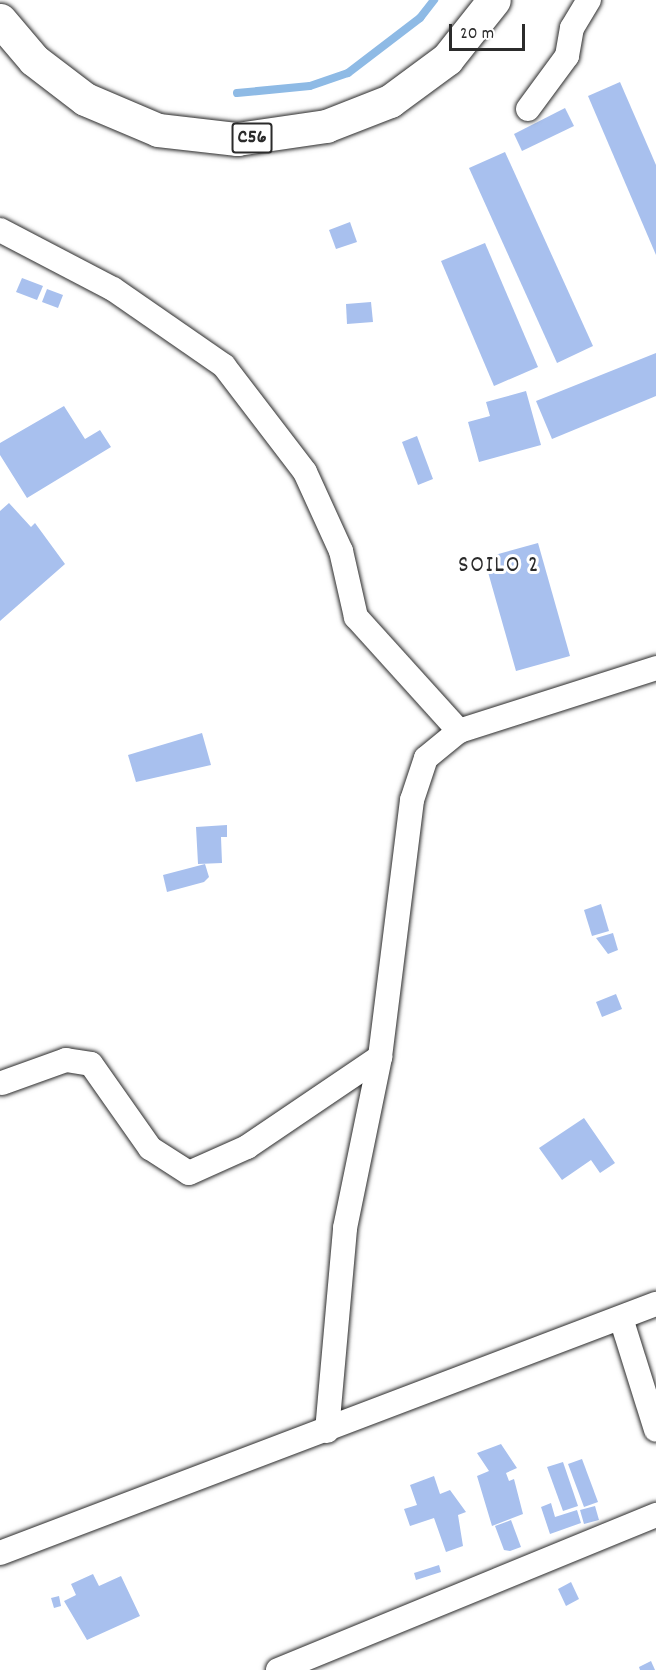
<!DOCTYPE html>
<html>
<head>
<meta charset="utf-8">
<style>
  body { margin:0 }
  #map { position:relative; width:656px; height:1670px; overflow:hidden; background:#fff; font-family:Dekko,sans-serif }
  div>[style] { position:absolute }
  .stream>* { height:8px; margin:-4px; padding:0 4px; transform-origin:4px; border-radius:4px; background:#8ebae5 }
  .building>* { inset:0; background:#a8c0ee }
  .roads { filter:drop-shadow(0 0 2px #2b2b2b) drop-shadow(0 0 2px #2b2b2b) }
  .minor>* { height:24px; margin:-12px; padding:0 12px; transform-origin:12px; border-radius:12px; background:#fff }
  .highway>* { height:33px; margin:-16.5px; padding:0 16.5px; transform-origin:16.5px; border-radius:16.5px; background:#fff }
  span { translate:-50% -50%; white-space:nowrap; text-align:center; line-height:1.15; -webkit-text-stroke:6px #fff; paint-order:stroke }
  .shield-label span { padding:2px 4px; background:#fff; border:2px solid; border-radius:4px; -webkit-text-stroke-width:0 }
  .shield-label { font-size:20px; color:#2b2b2b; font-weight:700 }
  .quarter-label { font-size:24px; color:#2b2b2b; letter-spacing:1.5px }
  .scale { position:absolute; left:449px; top:24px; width:76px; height:27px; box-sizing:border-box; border:3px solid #2b2b2b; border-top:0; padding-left:8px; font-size:18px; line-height:21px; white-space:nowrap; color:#2b2b2b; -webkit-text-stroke:4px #fff; paint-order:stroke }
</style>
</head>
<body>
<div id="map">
  <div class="stream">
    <div style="left:237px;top:93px;width:73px;rotate:-5.5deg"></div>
    <div style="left:310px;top:86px;width:40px;rotate:-18.9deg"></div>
    <div style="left:348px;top:73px;width:91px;rotate:-37.4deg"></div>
    <div style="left:420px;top:18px;width:23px;rotate:-52deg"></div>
  </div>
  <div class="building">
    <div style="clip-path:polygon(620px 82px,656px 165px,656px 255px,588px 96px)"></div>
    <div style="clip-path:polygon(565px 108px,574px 126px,522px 151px,514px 134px)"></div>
    <div style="clip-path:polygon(505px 152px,593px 346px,557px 363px,469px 168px)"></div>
    <div style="clip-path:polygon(350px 222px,357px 242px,336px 249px,329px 230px)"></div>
    <div style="clip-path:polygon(485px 243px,538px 367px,494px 386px,441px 261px)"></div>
    <div style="clip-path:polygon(22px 278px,43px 286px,37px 300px,16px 292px)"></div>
    <div style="clip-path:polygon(47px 289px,63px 295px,58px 308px,42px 302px)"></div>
    <div style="clip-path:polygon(371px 302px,373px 322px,347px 324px,346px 304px)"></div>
    <div style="clip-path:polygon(656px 353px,656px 396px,552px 439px,536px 401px)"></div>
    <div style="clip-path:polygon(526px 391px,541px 445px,479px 462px,468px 422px,490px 416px,486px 402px)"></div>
    <div style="clip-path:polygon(64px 406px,85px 439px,100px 430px,111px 447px,27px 498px,0 455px,0 443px)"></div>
    <div style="clip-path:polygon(417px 436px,433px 479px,418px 485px,402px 442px)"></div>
    <div style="clip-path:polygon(9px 503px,31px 527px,35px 523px,65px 564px,0 621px,0 511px)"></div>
    <div style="clip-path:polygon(538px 543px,570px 656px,516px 671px,484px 558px)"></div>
    <div style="clip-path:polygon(202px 733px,211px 765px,136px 782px,128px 755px)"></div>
    <div style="clip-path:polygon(227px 825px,227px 837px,221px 837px,222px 863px,198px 864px,196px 827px)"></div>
    <div style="clip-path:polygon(205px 864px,209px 877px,204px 882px,167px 892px,163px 875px)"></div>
    <div style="clip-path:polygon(601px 904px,609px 931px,592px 936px,584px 910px)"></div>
    <div style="clip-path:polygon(613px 933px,618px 950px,608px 954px,596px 938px)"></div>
    <div style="clip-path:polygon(616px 994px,622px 1009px,602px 1017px,596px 1002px)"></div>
    <div style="clip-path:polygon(584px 1118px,615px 1163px,600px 1173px,591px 1160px,562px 1180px,539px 1148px)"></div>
    <div style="clip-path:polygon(501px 1444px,517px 1468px,506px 1473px,509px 1481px,514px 1479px,523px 1514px,492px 1526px,477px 1476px,489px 1471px,477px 1453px)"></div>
    <div style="clip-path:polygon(582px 1459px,598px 1502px,584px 1507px,568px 1464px)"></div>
    <div style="clip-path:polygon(563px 1462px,578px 1506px,563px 1511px,547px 1467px)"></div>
    <div style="clip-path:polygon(434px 1476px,440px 1494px,450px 1490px,466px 1512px,458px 1515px,463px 1546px,446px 1552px,434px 1518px,410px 1526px,404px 1509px,417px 1505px,410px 1485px)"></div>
    <div style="clip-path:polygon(551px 1503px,555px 1517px,577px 1510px,581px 1523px,550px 1534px,541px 1507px)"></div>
    <div style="clip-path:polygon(595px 1506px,599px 1520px,584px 1524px,580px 1510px)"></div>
    <div style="clip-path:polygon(511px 1520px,521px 1547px,510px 1551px,504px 1550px,495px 1526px)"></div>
    <div style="clip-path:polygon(439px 1565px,441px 1572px,416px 1580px,414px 1573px)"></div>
    <div style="clip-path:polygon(93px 1574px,99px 1586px,121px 1576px,140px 1616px,87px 1640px,64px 1601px,76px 1595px,71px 1584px)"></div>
    <div style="clip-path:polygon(571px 1582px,579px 1599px,566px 1606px,558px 1589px)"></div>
    <div style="clip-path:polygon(59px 1596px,61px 1606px,54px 1608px,51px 1598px)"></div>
    <div style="clip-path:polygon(651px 1661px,655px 1670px,640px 1670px,639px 1667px)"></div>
  </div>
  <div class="roads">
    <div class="minor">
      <div style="left:528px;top:109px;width:66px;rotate:-53.7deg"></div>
      <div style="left:567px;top:56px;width:28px;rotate:-80deg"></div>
      <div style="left:572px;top:28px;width:33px;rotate:-59deg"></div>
      <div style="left:0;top:230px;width:127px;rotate:27.6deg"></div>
      <div style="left:113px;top:289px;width:135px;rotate:34.7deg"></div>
      <div style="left:224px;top:366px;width:133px;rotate:52.6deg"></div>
      <div style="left:305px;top:472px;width:87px;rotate:65.5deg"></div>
      <div style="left:341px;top:551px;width:68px;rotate:77.2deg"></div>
      <div style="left:356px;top:617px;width:154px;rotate:47.9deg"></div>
      <div style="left:2px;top:1083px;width:68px;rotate:-19.8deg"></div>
      <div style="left:66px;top:1060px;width:25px;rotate:9deg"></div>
      <div style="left:91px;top:1064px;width:103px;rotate:54.9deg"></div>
      <div style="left:150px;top:1148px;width:46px;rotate:32.7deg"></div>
      <div style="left:189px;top:1173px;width:64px;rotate:-24.1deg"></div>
      <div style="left:247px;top:1147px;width:161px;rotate:-34.1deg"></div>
      <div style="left:621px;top:1318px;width:117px;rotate:72.6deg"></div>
      <div style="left:327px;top:1431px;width:204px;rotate:-84.9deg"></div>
      <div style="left:345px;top:1228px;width:175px;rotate:-78.4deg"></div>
      <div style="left:380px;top:1057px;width:259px;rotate:-82.9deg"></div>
      <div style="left:412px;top:800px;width:44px;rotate:-71.6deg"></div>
      <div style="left:426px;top:758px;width:43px;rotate:-39.3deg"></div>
      <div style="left:459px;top:731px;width:207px;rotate:-17.7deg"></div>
      <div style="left:0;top:1553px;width:702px;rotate:-20.79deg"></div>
      <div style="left:278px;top:1670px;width:409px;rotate:-22.3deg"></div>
    </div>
    <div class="highway">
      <div style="left:0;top:20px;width:52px;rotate:49.6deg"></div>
      <div style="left:34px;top:60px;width:64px;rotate:37.4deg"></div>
      <div style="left:85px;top:99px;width:79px;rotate:23deg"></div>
      <div style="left:158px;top:130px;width:80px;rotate:6.5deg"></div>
      <div style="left:237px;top:139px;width:90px;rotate:-8.3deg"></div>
      <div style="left:326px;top:126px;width:69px;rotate:-21.3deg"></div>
      <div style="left:390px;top:101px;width:71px;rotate:-36.4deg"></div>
      <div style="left:447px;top:59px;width:75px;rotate:-51.5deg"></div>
    </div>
  </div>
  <div class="shield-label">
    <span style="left:252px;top:138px">C56</span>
  </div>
  <div class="quarter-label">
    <span style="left:499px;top:567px">SOILO 2</span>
  </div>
  <div class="scale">20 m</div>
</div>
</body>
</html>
